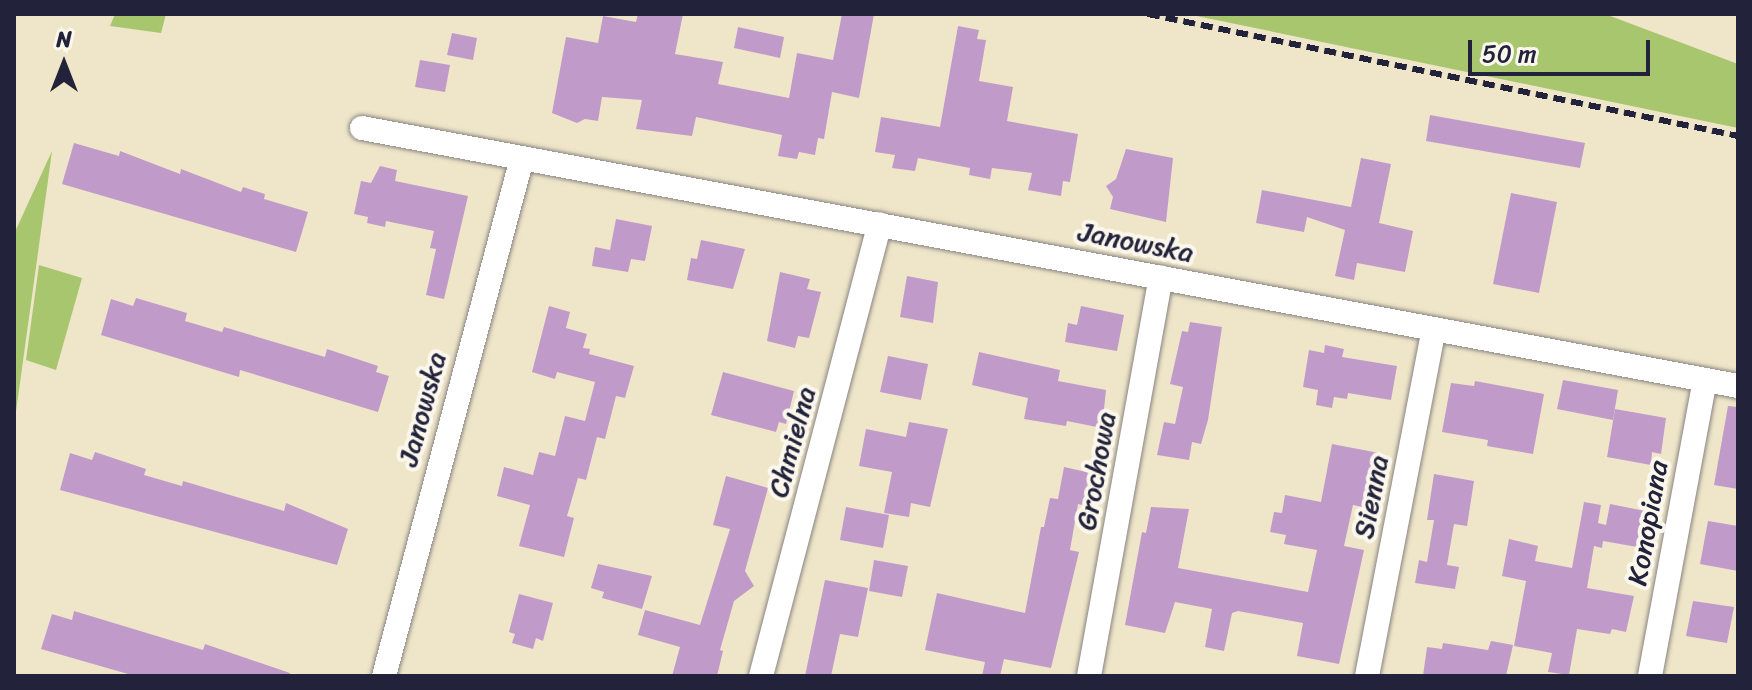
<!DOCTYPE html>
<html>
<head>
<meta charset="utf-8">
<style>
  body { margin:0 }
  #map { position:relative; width:1752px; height:690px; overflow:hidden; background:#efe6c9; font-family:Sriracha,sans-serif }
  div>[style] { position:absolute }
  .green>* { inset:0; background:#a8c66e }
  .building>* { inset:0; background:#c09bc9 }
  .roads { filter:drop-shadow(0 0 2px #888482) drop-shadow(0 0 2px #888482) }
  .minor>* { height:24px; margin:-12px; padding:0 12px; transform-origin:12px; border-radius:12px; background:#fff }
  .rail>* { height:6px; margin-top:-3px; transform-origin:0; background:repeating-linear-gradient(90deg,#22223b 0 12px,transparent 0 18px) }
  span { translate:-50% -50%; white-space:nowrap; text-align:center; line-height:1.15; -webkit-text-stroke:8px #fbf7ec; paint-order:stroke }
  .street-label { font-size:28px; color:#22223b }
  .frame { position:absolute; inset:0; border:16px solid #22223b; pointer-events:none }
  .north { position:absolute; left:24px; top:24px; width:80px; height:80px; -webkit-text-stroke:6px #fbf7ec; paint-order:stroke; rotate:0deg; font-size:22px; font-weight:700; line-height:32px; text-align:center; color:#22223b }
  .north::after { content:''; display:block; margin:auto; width:28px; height:36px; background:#22223b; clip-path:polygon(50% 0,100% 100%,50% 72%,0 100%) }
  .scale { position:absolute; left:1468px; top:40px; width:182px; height:36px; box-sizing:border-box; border:4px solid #22223b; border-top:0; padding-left:10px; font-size:24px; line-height:28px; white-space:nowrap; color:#22223b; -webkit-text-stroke:6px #fbf7ec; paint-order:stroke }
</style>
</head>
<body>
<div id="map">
  <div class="green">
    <div style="clip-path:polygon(115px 14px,166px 14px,161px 33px,110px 26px)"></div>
    <div style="clip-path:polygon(1187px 14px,1605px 14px,1738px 64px,1738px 128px)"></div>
    <div style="clip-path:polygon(52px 151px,45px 202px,14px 426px,14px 234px)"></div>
    <div style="clip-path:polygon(39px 265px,82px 278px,56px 370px,26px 360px)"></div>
  </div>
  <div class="building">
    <div style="clip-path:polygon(638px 14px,683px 14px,675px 54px,723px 62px,718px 84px,789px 98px,797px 53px,833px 60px,842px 14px,874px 14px,859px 98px,832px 92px,824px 139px,818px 138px,815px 155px,799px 152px,797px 159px,778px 156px,782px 135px,696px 117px,692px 136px,636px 129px,642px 100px,602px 97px,598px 121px,585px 119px,577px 123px,552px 113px,566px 37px,598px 43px,603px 16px,636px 22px)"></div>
    <div style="clip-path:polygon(958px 26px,979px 30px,977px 39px,986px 40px,979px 81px,1013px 87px,1007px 121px,1078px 134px,1070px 182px,1063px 181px,1061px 196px,1028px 190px,1032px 173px,992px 168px,990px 179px,969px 175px,970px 168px,918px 158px,915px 171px,892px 168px,895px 155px,875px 152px,881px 117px,940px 127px)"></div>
    <div style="clip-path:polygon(738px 27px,784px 37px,780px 58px,734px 48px)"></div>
    <div style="clip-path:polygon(452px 33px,477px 38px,473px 60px,447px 55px)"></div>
    <div style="clip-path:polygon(420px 60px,450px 65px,445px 92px,415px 87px)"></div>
    <div style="clip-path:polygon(1430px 115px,1585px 143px,1580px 168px,1426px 141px)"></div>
    <div style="clip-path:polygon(74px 143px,119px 156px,120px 151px,180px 174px,181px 169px,241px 192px,243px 187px,265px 194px,264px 199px,308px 212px,296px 252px,62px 184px)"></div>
    <div style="clip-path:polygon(1126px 149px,1173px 158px,1166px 222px,1110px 209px,1113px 197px,1106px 186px,1116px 179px)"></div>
    <div style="clip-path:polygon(1361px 158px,1391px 164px,1379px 223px,1413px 231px,1405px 272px,1357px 263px,1354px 280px,1335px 276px,1345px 230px,1307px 217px,1304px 232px,1256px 223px,1262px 190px,1351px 207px)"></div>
    <div style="clip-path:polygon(380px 166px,397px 170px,395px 181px,468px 196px,444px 299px,426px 295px,436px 249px,430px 248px,434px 231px,386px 221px,385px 227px,367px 223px,368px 217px,354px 214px,361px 181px,371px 183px)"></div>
    <div style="clip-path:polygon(1511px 193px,1557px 202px,1539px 293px,1493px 284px)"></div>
    <div style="clip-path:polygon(616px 219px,652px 226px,645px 261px,631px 259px,628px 272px,592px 266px,595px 247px,610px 250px)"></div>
    <div style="clip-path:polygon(701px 240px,745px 249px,733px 289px,687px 280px,691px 258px,697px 259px)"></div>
    <div style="clip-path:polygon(780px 272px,810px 279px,807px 289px,821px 292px,809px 338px,798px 336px,795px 348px,767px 341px)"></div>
    <div style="clip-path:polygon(907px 276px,938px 282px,933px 323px,900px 317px)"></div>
    <div style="clip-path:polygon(136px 298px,187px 313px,185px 321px,222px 332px,224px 327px,325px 357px,327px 349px,378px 366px,376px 372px,389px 376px,378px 412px,240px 370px,239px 377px,101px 335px,111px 299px,133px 306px)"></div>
    <div style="clip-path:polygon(549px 306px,570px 312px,566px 328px,587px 334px,583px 348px,590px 349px,589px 354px,634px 366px,625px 398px,616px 396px,605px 439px,597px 437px,586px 480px,578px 478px,567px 516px,574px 518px,564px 557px,519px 546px,530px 505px,497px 496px,504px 467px,533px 475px,539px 452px,555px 456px,565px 416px,585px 421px,595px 382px,557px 372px,555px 379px,532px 372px)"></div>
    <div style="clip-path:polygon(1081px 306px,1124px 315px,1117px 351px,1065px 342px,1068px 323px,1077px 325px)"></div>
    <div style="clip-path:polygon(1190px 322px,1222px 327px,1208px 420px,1201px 444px,1192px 442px,1189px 460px,1157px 455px,1164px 422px,1175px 424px,1183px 387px,1170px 384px,1182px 331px,1188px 332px)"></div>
    <div style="clip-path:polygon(1325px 345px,1344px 349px,1342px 357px,1397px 366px,1391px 400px,1348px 393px,1347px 399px,1334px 397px,1332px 408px,1316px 405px,1318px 390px,1303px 387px,1309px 350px,1324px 353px)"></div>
    <div style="clip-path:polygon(979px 352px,1060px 370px,1058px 381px,1106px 390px,1102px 428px,1067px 421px,1066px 426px,1024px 419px,1028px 398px,972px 385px)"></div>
    <div style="clip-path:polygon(888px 356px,928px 364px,921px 400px,880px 392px)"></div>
    <div style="clip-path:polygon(723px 372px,794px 391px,786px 424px,779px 422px,776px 432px,711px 415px)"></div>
    <div style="clip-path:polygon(1563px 380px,1618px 390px,1613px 420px,1557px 409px)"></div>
    <div style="clip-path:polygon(1475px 381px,1544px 394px,1533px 454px,1487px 446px,1488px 440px,1442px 432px,1451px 383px,1474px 386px)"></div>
    <div style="clip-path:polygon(1728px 406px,1738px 407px,1738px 489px,1714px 485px)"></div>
    <div style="clip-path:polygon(1615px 409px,1666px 418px,1661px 454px,1652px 452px,1651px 465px,1607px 457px)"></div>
    <div style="clip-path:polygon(909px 422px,948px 429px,930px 507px,911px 503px,909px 517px,884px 513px,892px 472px,859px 466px,866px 429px,906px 437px)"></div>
    <div style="clip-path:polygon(1332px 444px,1379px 453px,1367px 508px,1353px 505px,1344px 546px,1364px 550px,1339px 664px,1297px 656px,1303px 623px,1238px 611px,1232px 613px,1224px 651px,1205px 647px,1212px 609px,1175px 602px,1165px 633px,1125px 625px,1142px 532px,1146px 533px,1151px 507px,1189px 509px,1178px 568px,1308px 592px,1317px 550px,1284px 544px,1286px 535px,1270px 532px,1274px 512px,1282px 513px,1285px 495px,1321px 502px)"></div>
    <div style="clip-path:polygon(95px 452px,146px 469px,144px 475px,182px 486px,183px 481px,284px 511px,286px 503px,348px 529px,337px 565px,60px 490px,70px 453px,92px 460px)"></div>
    <div style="clip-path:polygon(1064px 467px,1091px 473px,1086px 506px,1078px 504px,1070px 550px,1079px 552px,1051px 668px,1004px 659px,1000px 676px,982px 676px,985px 662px,925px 650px,937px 593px,1025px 613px,1041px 527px,1044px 527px,1050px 498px,1058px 499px)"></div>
    <div style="clip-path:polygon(1434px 474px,1474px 481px,1467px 526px,1454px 524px,1447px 565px,1459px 567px,1455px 589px,1415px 583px,1419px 560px,1427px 562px,1434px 520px,1427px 520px)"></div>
    <div style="clip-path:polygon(726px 476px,768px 488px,745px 571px,754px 586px,734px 601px,720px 650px,723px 651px,717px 676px,672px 676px,680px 647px,638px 635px,645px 610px,700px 625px,730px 529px,713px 525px)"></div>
    <div style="clip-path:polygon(1584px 502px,1601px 505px,1598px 523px,1606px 525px,1610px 504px,1650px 512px,1643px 548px,1603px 541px,1602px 548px,1594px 546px,1587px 588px,1634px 596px,1626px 632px,1612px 629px,1610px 634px,1577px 629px,1569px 675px,1548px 672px,1552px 653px,1514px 646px,1526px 581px,1502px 576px,1509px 539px,1538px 546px,1535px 561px,1572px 568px)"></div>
    <div style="clip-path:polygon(846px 507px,889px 515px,883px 548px,840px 540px)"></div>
    <div style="clip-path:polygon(1708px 521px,1738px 526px,1738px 571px,1700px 564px)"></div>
    <div style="clip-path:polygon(874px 560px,908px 566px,902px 597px,869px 591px)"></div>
    <div style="clip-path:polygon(598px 564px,652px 576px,642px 609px,602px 598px,604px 592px,591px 588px)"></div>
    <div style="clip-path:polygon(825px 580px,868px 588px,858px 637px,840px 634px,831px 676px,805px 676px)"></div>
    <div style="clip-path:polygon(519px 594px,553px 603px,543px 641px,536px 638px,533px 649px,512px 643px,515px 634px,509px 632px)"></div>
    <div style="clip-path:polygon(1693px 601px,1734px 607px,1727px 643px,1686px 636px)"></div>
    <div style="clip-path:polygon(74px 611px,203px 650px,205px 644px,290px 673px,289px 676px,135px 676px,41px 649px,52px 614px,72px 620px)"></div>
    <div style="clip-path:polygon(1491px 641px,1513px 645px,1506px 676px,1423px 676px,1427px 647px,1442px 649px,1443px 643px,1488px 650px)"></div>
  </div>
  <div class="roads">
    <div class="minor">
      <div style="left:362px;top:128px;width:1400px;rotate:10.62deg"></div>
      <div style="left:384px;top:676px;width:536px;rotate:-75.08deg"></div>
      <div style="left:761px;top:676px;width:467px;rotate:-75.3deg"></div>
      <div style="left:1089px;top:676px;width:405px;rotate:-79.8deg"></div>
      <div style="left:1367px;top:676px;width:353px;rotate:-79.1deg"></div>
      <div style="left:1650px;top:676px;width:301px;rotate:-79.5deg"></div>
    </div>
  </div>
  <div class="rail">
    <div style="left:1148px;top:14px;width:602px;rotate:11.68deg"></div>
  </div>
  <div class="street-label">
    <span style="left:1136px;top:242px;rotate:11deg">Janowska</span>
    <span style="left:422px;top:409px;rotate:-75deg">Janowska</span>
    <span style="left:792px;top:442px;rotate:-75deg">Chmielna</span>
    <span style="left:1096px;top:471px;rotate:-80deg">Grochowa</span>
    <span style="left:1371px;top:497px;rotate:-79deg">Sienna</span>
    <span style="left:1648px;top:523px;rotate:-80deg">Konopiana</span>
  </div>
  <div class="frame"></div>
  <div class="north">N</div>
  <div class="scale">50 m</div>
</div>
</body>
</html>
